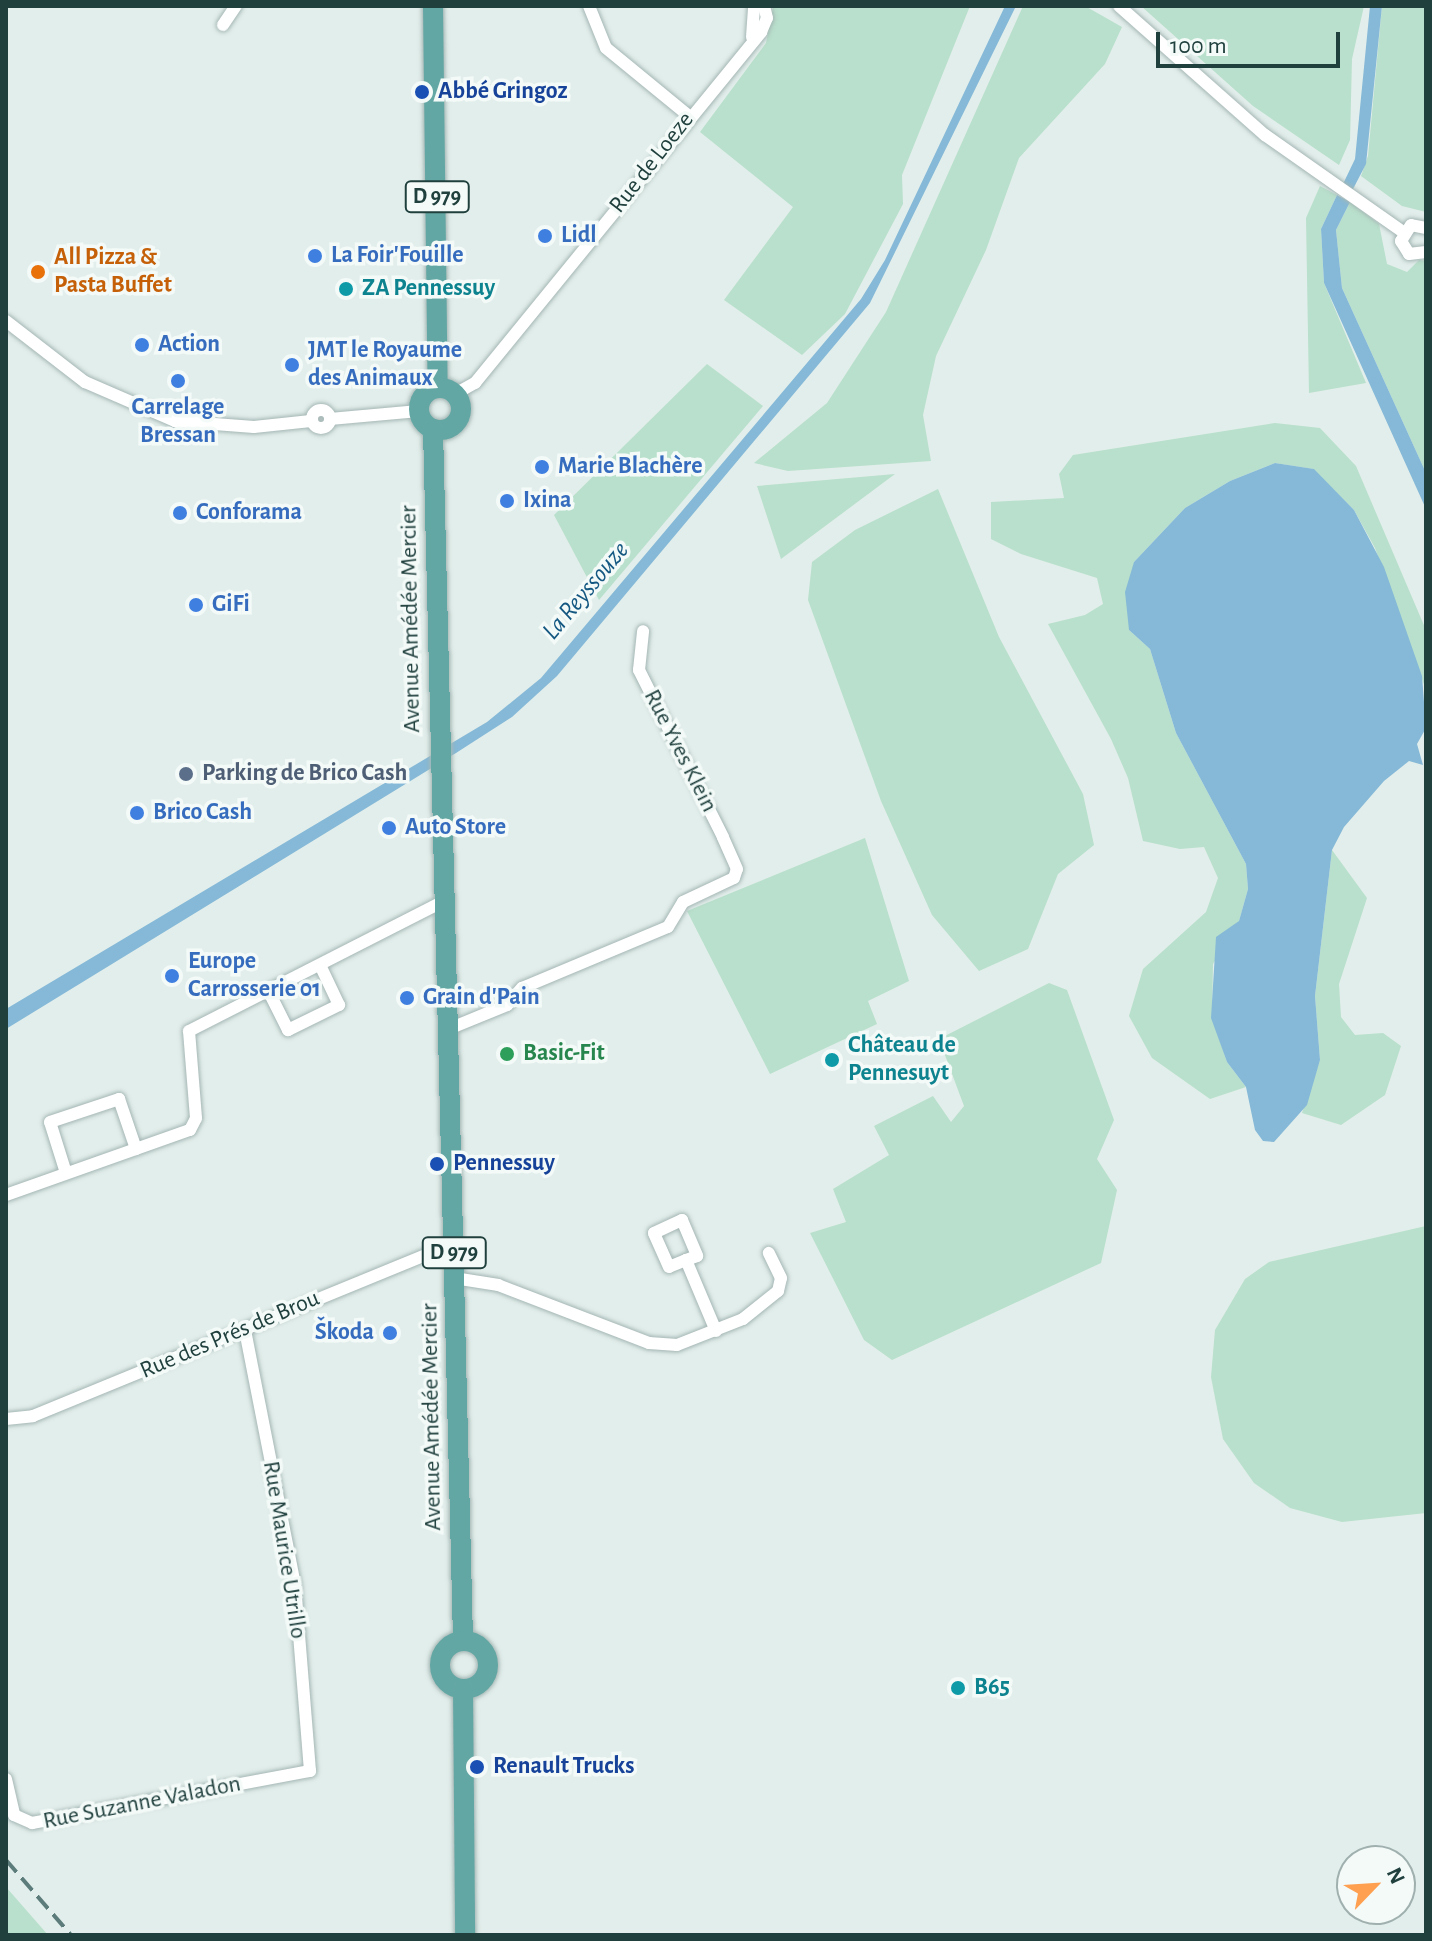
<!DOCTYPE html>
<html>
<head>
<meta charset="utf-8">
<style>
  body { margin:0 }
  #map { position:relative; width:1432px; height:1941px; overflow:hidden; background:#e2eeeb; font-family:"Alegreya Sans",sans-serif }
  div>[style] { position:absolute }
  .green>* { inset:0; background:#b9e0cc }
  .water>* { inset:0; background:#85b9d7 }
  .roads { filter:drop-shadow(0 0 2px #a4b6b4) drop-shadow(0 0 2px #a4b6b4) }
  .minor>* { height:12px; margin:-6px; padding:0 6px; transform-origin:6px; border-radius:6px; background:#fff }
  .minor>.ring { margin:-6px; padding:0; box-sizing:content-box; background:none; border:12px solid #fff; border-radius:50% }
  .primary>* { height:20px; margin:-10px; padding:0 10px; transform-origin:10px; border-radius:10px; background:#63a7a4 }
  .primary>.ring { margin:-10px; padding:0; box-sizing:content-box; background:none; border:20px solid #63a7a4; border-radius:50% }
  .rail>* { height:4px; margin-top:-2px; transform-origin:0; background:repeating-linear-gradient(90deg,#5b7c7a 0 16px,transparent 0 24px) }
  .dots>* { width:22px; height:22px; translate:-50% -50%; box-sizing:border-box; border:4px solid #f3faf8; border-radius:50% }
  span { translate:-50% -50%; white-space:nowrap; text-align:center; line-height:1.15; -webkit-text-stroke:7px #f3faf8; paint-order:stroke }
  .shield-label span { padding:2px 6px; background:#f3faf8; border:2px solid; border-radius:6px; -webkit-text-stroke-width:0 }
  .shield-label { font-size:22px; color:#20403e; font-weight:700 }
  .transit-label { font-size:24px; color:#164399; font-weight:700 }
  .left { translate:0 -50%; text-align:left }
  .street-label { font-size:24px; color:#20403e }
  .shop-label { font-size:24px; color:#366cbe; font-weight:700 }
  .right { translate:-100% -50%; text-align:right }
  .food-label { font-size:24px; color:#c56008; font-weight:700 }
  .culture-label { font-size:24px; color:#0d838f; font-weight:700 }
  .service-label { font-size:24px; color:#4e5e75; font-weight:700 }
  .leisure-label { font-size:24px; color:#27864d; font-weight:700 }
  .water-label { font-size:26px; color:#155882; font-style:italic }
  .frame { position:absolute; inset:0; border:8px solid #20403e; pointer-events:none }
  .north { position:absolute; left:1336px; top:1845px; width:80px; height:80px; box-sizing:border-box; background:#f3faf8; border:2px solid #9fb0ae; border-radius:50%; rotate:65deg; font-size:22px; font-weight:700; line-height:32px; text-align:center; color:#20403e }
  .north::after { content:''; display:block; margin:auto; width:28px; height:36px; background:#fea050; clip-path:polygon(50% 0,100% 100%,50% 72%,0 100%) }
  .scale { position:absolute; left:1156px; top:32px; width:184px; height:36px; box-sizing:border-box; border:4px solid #20403e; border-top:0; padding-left:10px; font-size:24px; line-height:28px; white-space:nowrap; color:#20403e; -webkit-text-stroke:6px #f3faf8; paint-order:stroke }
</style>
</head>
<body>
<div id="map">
  <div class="green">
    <div style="clip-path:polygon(970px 6px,902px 175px,903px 204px,845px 314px,802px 355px,724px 300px,793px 207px,700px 132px,766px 43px,773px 8px)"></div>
    <div style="clip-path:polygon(1023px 6px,1085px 6px,1122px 27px,1105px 64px,1019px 158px,986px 250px,936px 356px,923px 415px,931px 461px,788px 471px,754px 463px,827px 403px,886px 312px)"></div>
    <div style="clip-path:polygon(1141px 6px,1364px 6px,1352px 59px,1350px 140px,1339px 165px,1253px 106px)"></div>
    <div style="clip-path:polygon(1382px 6px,1426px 6px,1426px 212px,1402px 206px,1361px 176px,1368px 156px)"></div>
    <div style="clip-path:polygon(1320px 186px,1337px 195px,1321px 229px,1324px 283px,1366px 383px,1309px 393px,1306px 218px)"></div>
    <div style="clip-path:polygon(1350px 202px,1379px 224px,1387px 264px,1407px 272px,1419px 260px,1426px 261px,1426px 473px,1342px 288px,1336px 230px)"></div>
    <div style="clip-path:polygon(707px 364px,763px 406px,599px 600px,554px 515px)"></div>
    <div style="clip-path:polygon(1275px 423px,1320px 428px,1356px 466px,1426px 630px,1426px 690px,1375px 548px,1354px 510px,1313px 469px,1275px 463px,1230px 481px,1185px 508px,1134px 562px,1129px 630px,1150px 649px,1176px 733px,1246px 864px,1248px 889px,1239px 921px,1213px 964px,1212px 1018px,1227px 1062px,1246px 1087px,1210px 1099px,1152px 1058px,1129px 1016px,1143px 969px,1206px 912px,1218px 878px,1204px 847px,1180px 849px,1143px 841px,1128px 778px,1111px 739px,1048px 624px,1085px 615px,1103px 604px,1097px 578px,1021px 554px,991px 539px,991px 502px,1064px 498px,1059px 474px,1073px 455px)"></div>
    <div style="clip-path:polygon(895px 474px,781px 559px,757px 486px)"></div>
    <div style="clip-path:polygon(938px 489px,999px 637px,1083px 794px,1094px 845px,1058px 874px,1028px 949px,979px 971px,932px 915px,881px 801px,808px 600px,812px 562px,855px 530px)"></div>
    <div style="clip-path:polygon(865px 838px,909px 981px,868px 1001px,877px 1024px,770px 1074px,687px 911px)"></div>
    <div style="clip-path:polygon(1332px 850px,1367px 898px,1339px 984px,1341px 1017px,1355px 1035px,1383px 1033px,1401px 1046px,1385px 1095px,1341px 1125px,1302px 1113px,1320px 1060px,1315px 996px)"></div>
    <div style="clip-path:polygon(1049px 983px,1067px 990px,1114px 1120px,1097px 1159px,1117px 1190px,1101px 1263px,892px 1360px,864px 1340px,810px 1233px,846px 1222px,833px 1189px,889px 1155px,874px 1126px,933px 1096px,951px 1122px,964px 1106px,939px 1039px)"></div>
    <div style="clip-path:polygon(1426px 1226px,1426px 1513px,1342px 1522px,1290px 1508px,1254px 1483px,1223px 1439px,1211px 1377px,1215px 1330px,1245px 1279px,1269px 1262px)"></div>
    <div style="clip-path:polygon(6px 1887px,48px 1935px,6px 1935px)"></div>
  </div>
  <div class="water">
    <div style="clip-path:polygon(1005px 6px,1016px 6px,870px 303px,557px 676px,512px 717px,456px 753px,6px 1029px,6px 1009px,487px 722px,541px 678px,861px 299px,885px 260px)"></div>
    <div style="clip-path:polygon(1370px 6px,1382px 6px,1366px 164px,1352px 191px,1343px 184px,1355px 159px)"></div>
    <div style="clip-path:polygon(1337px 195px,1350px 202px,1336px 230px,1342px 288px,1426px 473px,1426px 509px,1324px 283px,1321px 229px)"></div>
    <div style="clip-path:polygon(1275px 463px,1314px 469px,1354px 510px,1384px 567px,1422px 676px,1426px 728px,1417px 744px,1423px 765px,1409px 761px,1384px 781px,1344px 827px,1332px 850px,1315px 996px,1320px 1060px,1307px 1105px,1274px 1142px,1263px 1141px,1255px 1130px,1246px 1087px,1227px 1062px,1211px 1018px,1216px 937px,1239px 921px,1248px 889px,1246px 864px,1176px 733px,1150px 649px,1129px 630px,1125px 592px,1134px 562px,1185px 508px,1230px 481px)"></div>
  </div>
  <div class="roads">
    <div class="minor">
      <div style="left:589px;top:6px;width:45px;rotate:68deg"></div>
      <div style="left:606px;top:48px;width:107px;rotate:39.3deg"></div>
      <div style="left:1119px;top:6px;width:195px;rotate:41.5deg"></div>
      <div style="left:1265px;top:135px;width:169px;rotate:35.1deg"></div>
      <div style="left:223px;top:25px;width:23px;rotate:-56deg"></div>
      <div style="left:752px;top:37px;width:31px;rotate:-86deg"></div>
      <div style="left:1426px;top:228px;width:15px;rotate:-169deg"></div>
      <div style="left:1411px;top:225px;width:19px;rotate:122deg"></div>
      <div style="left:1401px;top:241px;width:15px;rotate:58deg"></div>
      <div style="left:1409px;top:254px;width:17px;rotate:-7deg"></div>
      <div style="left:6px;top:321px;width:100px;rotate:37.7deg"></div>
      <div style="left:85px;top:382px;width:98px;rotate:23.4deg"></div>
      <div style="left:175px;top:421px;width:79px;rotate:4.3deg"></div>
      <div style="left:254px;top:427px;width:57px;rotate:-6deg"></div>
      <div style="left:455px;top:394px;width:23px;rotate:-29deg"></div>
      <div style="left:475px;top:383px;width:453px;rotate:-50.8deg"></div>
      <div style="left:761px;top:32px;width:15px;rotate:-67deg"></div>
      <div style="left:767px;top:18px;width:12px;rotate:-104deg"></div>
      <div class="ring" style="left:312px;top:410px;width:6px;height:6px"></div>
      <div style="left:330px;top:419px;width:89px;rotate:-5.1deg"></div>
      <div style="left:268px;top:990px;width:45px;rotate:63.4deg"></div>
      <div style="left:288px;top:1030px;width:57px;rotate:-26.1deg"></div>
      <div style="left:339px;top:1005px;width:44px;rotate:-115.4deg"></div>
      <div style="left:451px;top:1028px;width:61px;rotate:-22.3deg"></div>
      <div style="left:507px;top:1005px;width:23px;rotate:-49deg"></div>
      <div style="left:522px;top:988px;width:158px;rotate:-22.7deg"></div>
      <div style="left:668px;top:927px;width:29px;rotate:-59deg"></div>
      <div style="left:683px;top:902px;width:56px;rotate:-25.2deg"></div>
      <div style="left:734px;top:878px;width:9px;rotate:-72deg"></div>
      <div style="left:737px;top:869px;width:35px;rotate:-114deg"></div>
      <div style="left:723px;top:837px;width:187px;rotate:-116.7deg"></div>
      <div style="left:639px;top:670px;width:39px;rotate:-84deg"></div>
      <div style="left:66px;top:1173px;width:53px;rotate:-107.4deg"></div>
      <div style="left:50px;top:1122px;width:73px;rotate:-18.4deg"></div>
      <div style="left:119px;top:1099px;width:53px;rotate:71.2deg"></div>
      <div style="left:6px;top:1195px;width:195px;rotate:-19.5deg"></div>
      <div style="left:190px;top:1130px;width:13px;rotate:-63deg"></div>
      <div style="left:196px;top:1118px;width:87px;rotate:-94.6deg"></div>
      <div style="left:189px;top:1031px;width:291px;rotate:-27deg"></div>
      <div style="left:686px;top:1260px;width:18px;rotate:158deg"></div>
      <div style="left:669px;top:1267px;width:37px;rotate:-114deg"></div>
      <div style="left:654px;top:1233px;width:31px;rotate:-25deg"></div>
      <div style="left:682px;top:1220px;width:39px;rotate:67deg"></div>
      <div style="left:697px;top:1256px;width:12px;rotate:160deg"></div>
      <div style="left:686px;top:1260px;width:77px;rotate:67.1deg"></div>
      <div style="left:454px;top:1278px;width:45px;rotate:9deg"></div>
      <div style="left:498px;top:1285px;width:162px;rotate:21deg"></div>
      <div style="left:649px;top:1343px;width:28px;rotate:4deg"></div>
      <div style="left:677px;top:1345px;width:71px;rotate:-21.5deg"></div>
      <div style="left:743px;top:1319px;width:45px;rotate:-38.7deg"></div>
      <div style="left:778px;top:1291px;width:13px;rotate:-77deg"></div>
      <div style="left:781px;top:1278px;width:28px;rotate:-116deg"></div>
      <div style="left:6px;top:1419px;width:27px;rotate:-6deg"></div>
      <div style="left:33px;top:1416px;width:454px;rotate:-22.3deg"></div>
      <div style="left:6px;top:1779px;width:37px;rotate:77deg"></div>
      <div style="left:14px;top:1815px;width:20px;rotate:24deg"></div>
      <div style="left:32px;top:1823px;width:283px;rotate:-10.6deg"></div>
      <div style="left:310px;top:1771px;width:187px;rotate:-94.6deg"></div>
      <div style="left:295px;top:1585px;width:260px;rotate:-101.1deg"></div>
    </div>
    <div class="primary">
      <div style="left:433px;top:6px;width:382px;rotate:89.3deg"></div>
      <div class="ring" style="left:419px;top:388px;width:22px;height:22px"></div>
      <div style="left:433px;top:429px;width:1212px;rotate:88.58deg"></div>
      <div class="ring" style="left:440px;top:1641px;width:28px;height:28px"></div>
      <div style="left:463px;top:1689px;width:246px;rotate:89.5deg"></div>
    </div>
  </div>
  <div class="rail">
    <div style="left:6px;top:1860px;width:99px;rotate:49.1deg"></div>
  </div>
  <div class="dots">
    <div style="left:422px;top:92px;background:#1a4fb4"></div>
    <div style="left:545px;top:236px;background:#3f7fe0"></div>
    <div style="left:315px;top:256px;background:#3f7fe0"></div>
    <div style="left:38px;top:272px;background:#e8710a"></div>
    <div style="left:346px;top:289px;background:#0f9aa8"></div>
    <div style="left:142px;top:345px;background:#3f7fe0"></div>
    <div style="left:292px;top:365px;background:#3f7fe0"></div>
    <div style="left:178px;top:381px;background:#3f7fe0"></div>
    <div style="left:542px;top:467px;background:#3f7fe0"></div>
    <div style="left:507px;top:501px;background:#3f7fe0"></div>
    <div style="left:180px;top:513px;background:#3f7fe0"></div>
    <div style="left:196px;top:605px;background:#3f7fe0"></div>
    <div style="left:186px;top:774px;background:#5c6f8a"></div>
    <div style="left:137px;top:813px;background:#3f7fe0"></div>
    <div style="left:389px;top:828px;background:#3f7fe0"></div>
    <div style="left:172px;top:976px;background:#3f7fe0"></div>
    <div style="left:407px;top:998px;background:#3f7fe0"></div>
    <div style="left:507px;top:1054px;background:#2e9e5b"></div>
    <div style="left:832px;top:1060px;background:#0f9aa8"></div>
    <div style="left:437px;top:1164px;background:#1a4fb4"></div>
    <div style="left:390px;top:1333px;background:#3f7fe0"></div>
    <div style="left:958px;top:1688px;background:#0f9aa8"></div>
    <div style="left:477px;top:1767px;background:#1a4fb4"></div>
  </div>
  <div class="shield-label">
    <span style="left:437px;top:197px">D 979</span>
    <span style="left:454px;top:1253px">D 979</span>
  </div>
  <div class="transit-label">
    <span class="left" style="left:438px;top:92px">Abbé Gringoz</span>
    <span class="left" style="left:453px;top:1164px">Pennessuy</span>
    <span class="left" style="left:493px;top:1767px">Renault Trucks</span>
  </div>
  <div class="street-label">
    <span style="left:652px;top:163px;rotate:-52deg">Rue de Loeze</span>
    <span style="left:411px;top:619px;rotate:-91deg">Avenue Amédée Mercier</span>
    <span style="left:680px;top:751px;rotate:63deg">Rue Yves Klein</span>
    <span style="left:230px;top:1335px;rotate:-23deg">Rue des Prés de Brou</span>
    <span style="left:432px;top:1417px;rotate:-91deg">Avenue Amédée Mercier</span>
    <span style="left:284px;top:1550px;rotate:81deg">Rue Maurice Utrillo</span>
    <span style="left:142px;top:1803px;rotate:-11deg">Rue Suzanne Valadon</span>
  </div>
  <div class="shop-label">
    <span class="left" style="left:561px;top:236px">Lidl</span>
    <span class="left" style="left:331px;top:256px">La Foir'Fouille</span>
    <span class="left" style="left:158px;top:345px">Action</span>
    <span class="left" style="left:308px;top:365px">JMT le Royaume<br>des Animaux</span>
    <span style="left:178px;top:422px">Carrelage<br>Bressan</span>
    <span class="left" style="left:558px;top:467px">Marie Blachère</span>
    <span class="left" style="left:523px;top:501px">Ixina</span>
    <span class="left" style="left:196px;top:513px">Conforama</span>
    <span class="left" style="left:212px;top:605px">GiFi</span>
    <span class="left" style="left:153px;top:813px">Brico Cash</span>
    <span class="left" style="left:405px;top:828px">Auto Store</span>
    <span class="left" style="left:188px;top:976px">Europe<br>Carrosserie 01</span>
    <span class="left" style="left:423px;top:998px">Grain d'Pain</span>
    <span class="right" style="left:374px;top:1333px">Škoda</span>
  </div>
  <div class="food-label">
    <span class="left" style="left:54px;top:272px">All Pizza &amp;<br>Pasta Buffet</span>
  </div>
  <div class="culture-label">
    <span class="left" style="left:362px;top:289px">ZA Pennessuy</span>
    <span class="left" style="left:848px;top:1060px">Château de<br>Pennesuyt</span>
    <span class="left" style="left:974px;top:1688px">B65</span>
  </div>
  <div class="service-label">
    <span class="left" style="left:202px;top:774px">Parking de Brico Cash</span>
  </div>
  <div class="leisure-label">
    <span class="left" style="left:523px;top:1054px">Basic-Fit</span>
  </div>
  <div class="water-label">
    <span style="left:586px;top:591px;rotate:-50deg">La Reyssouze</span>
  </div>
  <div class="frame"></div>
  <div class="north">N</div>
  <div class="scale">100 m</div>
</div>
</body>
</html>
